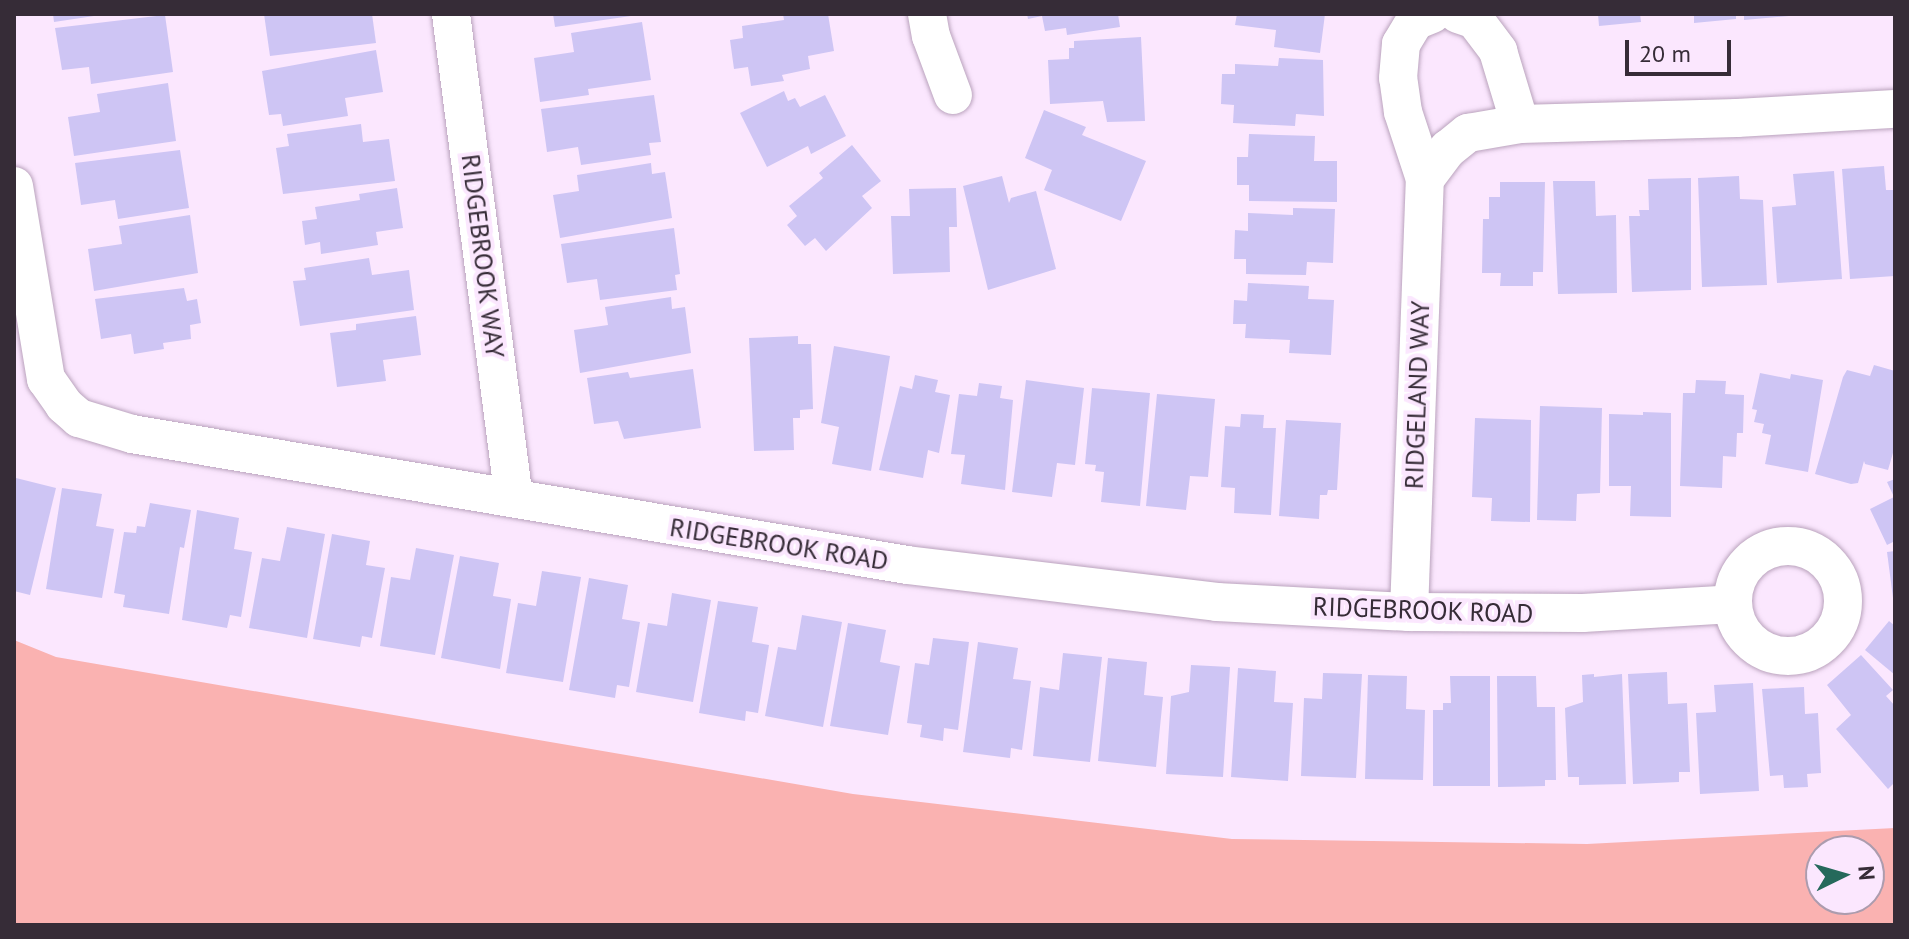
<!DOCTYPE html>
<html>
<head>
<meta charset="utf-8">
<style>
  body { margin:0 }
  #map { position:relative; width:1909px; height:939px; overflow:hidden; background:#fbe7fe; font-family:"PT Sans",sans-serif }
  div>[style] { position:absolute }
  .green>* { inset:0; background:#fab2b1 }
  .building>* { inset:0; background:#cec5f4 }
  .roads { filter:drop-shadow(0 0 2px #baa3bd) drop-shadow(0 0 2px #baa3bd) }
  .minor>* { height:38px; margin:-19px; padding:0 19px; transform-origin:19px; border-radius:19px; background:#fff }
  .minor>.ring { margin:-19px; padding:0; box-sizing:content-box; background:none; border:38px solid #fff; border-radius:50% }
  span { translate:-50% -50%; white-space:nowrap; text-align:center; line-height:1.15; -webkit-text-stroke:8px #fbe7fe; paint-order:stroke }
  .street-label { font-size:26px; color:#362c37 }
  .frame { position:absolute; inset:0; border:16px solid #362c37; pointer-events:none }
  .north { position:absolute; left:1805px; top:835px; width:80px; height:80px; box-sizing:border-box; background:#fbe7fe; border:2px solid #ac9cae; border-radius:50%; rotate:85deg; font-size:22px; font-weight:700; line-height:32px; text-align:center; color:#362c37 }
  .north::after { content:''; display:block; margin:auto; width:28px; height:36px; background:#25695b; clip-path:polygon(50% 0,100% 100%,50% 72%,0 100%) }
  .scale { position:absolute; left:1625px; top:40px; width:106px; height:36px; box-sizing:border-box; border:4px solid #362c37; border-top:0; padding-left:10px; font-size:24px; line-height:28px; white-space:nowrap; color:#362c37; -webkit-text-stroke:6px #fbe7fe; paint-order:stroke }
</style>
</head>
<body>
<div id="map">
  <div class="green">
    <div style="clip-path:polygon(evenodd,14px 640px,56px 657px,853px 794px,1232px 839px,1587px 844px,1895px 828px,1895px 925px,14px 925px,14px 640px,1821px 851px,1869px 851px,1869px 899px,1821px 899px,1821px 851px)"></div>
  </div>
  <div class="building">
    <div style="clip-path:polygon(53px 14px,93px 14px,94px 16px,54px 22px)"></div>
    <div style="clip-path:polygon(264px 14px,372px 14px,376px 43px,270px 56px)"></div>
    <div style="clip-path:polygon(553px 14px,631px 14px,631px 16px,555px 27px)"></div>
    <div style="clip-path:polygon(783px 14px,828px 14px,834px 51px,808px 56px,810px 69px,782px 75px,784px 81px,751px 86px,748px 67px,734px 69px,730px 40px,743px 38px,742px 26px,784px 20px)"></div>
    <div style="clip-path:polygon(1027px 14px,1118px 14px,1120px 27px,1067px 35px,1066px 28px,1045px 31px,1042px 16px,1028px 19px)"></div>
    <div style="clip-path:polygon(1237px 14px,1325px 14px,1320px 53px,1274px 47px,1276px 30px,1235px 25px)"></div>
    <div style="clip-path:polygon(1598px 14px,1640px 14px,1641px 22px,1599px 26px)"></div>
    <div style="clip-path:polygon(1694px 14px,1736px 14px,1736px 19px,1694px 23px)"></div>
    <div style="clip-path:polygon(1744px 14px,1789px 14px,1789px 16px,1744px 20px)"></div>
    <div style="clip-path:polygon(165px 15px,173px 72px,91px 84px,89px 67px,62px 70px,55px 28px)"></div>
    <div style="clip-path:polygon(642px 22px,651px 80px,588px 89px,589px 95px,540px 102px,534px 58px,574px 52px,571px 33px)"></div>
    <div style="clip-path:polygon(1141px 37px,1145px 121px,1107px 122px,1103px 101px,1050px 104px,1048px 60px,1069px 59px,1069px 48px,1074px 48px,1074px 41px)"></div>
    <div style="clip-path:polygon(376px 50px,383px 92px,345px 98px,348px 116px,283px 126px,281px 114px,269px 115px,262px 71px)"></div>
    <div style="clip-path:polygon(1279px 58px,1323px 60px,1324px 116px,1296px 114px,1295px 126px,1233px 123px,1234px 105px,1221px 104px,1222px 74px,1235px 74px,1235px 64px,1278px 66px)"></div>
    <div style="clip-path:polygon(168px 83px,176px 141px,74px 156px,68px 117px,100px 112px,97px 94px)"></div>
    <div style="clip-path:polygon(784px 91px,788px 101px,795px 98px,800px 107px,825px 95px,846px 136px,811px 154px,808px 146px,767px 167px,740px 113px)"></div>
    <div style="clip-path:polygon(654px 95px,661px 142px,649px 143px,651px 155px,581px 165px,578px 147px,547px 152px,541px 109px)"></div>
    <div style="clip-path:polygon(1044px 110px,1086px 127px,1082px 135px,1146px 161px,1121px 221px,1044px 190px,1052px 170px,1025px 158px)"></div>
    <div style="clip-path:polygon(361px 124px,363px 142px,389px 139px,395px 181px,283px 194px,276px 148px,289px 146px,287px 134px)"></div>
    <div style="clip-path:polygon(1249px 134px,1315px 136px,1314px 161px,1337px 161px,1337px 202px,1249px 201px,1249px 185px,1237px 185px,1237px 157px,1248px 157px)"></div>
    <div style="clip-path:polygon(852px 145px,881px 181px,862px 196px,872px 208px,826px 251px,815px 238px,805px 246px,787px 225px,797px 216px,789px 206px,823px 178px,819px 173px)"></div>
    <div style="clip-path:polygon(180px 150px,189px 208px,118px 219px,115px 200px,81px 205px,75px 163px)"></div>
    <div style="clip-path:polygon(651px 163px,652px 174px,665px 172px,672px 218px,560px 238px,553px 195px,579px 191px,577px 175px)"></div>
    <div style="clip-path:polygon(1884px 166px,1886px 190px,1895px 190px,1895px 276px,1850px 279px,1842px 169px)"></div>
    <div style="clip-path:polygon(1834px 171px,1842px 279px,1777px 283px,1772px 207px,1796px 205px,1793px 174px)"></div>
    <div style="clip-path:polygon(1002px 176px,1009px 203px,1011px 198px,1036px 191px,1056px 269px,988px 290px,963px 186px)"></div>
    <div style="clip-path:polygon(1739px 176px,1740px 199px,1763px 200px,1767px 285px,1702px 287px,1698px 178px)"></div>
    <div style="clip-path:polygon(1691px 178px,1691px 290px,1632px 292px,1629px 216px,1640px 216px,1639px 210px,1649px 210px,1648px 179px)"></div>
    <div style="clip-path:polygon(1553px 181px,1595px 181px,1596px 216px,1616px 215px,1617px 293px,1558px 294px)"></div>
    <div style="clip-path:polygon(1500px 182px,1545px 182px,1543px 272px,1533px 272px,1533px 286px,1500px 286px,1501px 273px,1482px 273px,1483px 219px,1489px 219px,1489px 197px,1500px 197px)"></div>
    <div style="clip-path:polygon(397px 188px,403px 228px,376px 232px,378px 245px,321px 254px,320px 242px,305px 245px,302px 221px,317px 219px,315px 207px,360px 200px,359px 194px)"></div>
    <div style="clip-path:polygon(956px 188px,957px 227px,949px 227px,950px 272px,893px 274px,891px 216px,910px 216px,909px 189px)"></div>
    <div style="clip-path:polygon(1293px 208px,1335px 209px,1333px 263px,1307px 262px,1306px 275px,1246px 274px,1246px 259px,1234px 259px,1235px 230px,1248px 231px,1248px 213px,1293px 215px)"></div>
    <div style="clip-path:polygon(190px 215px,198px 273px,94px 291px,88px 249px,122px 244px,119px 226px)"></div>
    <div style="clip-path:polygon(674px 228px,680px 274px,675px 275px,677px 290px,600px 300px,597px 279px,567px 283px,561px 244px)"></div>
    <div style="clip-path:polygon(369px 258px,372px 275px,409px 270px,414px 310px,300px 326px,293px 281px,306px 280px,304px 268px)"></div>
    <div style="clip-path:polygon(1248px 283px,1309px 286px,1308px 299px,1334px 300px,1331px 355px,1289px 353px,1290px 340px,1245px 338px,1246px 324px,1233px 324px,1234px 300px,1247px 301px)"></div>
    <div style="clip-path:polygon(184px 288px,187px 301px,197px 299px,201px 323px,190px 325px,191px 339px,163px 343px,164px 349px,134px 354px,131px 334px,101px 339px,95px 299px)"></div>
    <div style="clip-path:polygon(671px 297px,672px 309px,685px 307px,691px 353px,580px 373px,574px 330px,608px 325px,605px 307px)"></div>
    <div style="clip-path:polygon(416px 316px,421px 355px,383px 360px,386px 381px,337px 387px,330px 333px,356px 330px,356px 324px)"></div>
    <div style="clip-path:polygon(798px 336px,798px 344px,811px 344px,813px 409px,800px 410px,800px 418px,793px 418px,794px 450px,754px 451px,749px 338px)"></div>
    <div style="clip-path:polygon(834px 346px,890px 356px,871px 471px,832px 464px,839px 427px,821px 423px)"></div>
    <div style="clip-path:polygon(1874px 365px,1895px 371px,1895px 446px,1888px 470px,1865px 464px,1864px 461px,1858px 483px,1851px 484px,1815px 474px,1843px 377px,1847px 370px,1870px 376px)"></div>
    <div style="clip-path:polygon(693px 369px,701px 428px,624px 439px,618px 421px,594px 424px,587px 378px,628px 372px,630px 378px)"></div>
    <div style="clip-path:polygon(1760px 373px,1790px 379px,1791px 374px,1823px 380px,1808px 472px,1765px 464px,1771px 435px,1762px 433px,1764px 424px,1754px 422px,1757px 410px,1752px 409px)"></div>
    <div style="clip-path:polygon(915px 375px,938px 380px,935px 392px,950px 395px,939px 453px,928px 450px,923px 478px,879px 470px,900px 386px,912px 389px)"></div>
    <div style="clip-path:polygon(1026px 380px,1084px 388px,1075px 465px,1057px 463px,1052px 497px,1012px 492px)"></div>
    <div style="clip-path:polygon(1696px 380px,1726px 381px,1725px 394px,1744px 395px,1743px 433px,1737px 433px,1736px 457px,1723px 456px,1722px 488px,1680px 486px,1683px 393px,1695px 393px)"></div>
    <div style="clip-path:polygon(979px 383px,1002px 386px,1000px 398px,1013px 400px,1005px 490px,961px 484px,965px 455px,951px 454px,959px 394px,977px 396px)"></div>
    <div style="clip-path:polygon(1092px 388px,1150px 393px,1140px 506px,1101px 502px,1104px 472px,1095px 471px,1096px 465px,1085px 464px)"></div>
    <div style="clip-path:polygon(1157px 394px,1215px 399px,1208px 477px,1190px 476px,1186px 510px,1146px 506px)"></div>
    <div style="clip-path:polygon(1540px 406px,1602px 408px,1600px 493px,1577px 494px,1576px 521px,1537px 520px)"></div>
    <div style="clip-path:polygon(1643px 412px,1671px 413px,1671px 517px,1630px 516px,1631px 486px,1609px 486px,1609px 414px,1643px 415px)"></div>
    <div style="clip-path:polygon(1241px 414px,1264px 415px,1263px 428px,1276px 428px,1271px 515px,1234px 513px,1235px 488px,1221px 487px,1225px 426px,1240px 427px)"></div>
    <div style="clip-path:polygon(1475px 418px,1531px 420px,1530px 522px,1491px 521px,1492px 498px,1472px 497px)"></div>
    <div style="clip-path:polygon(1286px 420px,1341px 423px,1337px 490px,1328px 490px,1327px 495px,1320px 495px,1319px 519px,1279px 516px)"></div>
    <div style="clip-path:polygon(16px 478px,56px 488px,30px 595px,14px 591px)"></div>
    <div style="clip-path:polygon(1895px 479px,1895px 541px,1887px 545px,1870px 509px,1894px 497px,1887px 482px)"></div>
    <div style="clip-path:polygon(62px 488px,102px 494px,96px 526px,114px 529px,102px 598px,46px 589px)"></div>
    <div style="clip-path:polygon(150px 503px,191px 510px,184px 548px,180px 547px,169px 614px,123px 607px,125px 595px,114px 593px,124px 532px,136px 533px,137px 526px,145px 527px)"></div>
    <div style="clip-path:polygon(197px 510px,239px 518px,234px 549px,252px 552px,241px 617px,230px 615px,227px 628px,182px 620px)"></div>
    <div style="clip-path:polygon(287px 527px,325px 534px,307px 638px,249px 628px,262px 558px,280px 561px)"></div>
    <div style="clip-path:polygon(332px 534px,370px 541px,366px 565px,385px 568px,372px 638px,362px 636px,360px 647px,313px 639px)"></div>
    <div style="clip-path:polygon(416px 548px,454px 555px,435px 655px,380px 646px,391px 577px,410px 580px)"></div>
    <div style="clip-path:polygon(1895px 551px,1895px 598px,1893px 598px,1887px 552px)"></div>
    <div style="clip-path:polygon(460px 556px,499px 563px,493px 596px,511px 599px,500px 669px,441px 658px)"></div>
    <div style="clip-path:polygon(542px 571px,581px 577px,563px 682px,506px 673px,518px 603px,536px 606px)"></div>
    <div style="clip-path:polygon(589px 578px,628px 585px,622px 619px,640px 622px,629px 687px,617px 685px,615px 698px,569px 690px)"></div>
    <div style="clip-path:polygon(672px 593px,711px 600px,693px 702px,636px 692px,648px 623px,667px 626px)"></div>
    <div style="clip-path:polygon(718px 601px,758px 607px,752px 642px,769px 645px,758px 713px,746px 711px,745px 721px,699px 713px)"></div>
    <div style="clip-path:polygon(802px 615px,842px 622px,823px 727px,765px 716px,778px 647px,796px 650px)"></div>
    <div style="clip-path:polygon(1889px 621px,1895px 626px,1895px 675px,1865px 650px)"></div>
    <div style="clip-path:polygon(848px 623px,886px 630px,880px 662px,900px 666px,888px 735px,830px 726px)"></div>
    <div style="clip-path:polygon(933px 638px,969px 642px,958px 730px,944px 728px,943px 741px,920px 737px,922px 725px,907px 723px,915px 663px,929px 665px)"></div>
    <div style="clip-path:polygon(978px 642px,1018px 648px,1013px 679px,1031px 681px,1022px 750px,1011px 748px,1010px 758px,963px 752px)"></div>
    <div style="clip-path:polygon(1063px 653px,1102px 657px,1090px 762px,1033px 756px,1040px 687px,1059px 690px)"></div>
    <div style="clip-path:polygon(1861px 655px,1893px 690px,1886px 696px,1895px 706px,1895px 782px,1888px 789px,1836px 729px,1851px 715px,1827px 685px)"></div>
    <div style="clip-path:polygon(1108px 658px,1147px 662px,1144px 695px,1163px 697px,1156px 767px,1098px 761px)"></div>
    <div style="clip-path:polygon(1191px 665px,1230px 667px,1223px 777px,1166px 774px,1171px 696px,1189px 692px)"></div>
    <div style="clip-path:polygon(1238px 668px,1276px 671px,1274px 702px,1293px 703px,1288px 781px,1231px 777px)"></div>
    <div style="clip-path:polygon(1667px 672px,1668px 704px,1687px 703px,1690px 772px,1679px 772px,1679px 782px,1633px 784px,1628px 674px)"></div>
    <div style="clip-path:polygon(1323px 673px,1362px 674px,1356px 778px,1301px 776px,1304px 698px,1322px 699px)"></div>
    <div style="clip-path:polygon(1594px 674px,1594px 677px,1622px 674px,1626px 784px,1579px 785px,1579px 777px,1568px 777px,1565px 708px,1583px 702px,1582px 675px)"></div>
    <div style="clip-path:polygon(1368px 675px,1407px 676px,1406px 709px,1425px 710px,1423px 780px,1365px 779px)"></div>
    <div style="clip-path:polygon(1450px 676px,1490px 676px,1490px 786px,1433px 786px,1433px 710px,1443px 710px,1443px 703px,1451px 703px)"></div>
    <div style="clip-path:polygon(1497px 676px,1536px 676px,1537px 707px,1555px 707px,1556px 780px,1545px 780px,1545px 786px,1498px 787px)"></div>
    <div style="clip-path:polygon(1753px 683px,1759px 791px,1700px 794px,1696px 713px,1716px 712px,1714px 685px)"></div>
    <div style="clip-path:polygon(1804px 687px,1805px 714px,1818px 713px,1821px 773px,1807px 774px,1808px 787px,1784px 788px,1783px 775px,1770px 776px,1762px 689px)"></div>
  </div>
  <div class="roads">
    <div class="minor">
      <div style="left:451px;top:14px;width:488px;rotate:82.6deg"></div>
      <div style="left:927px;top:14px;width:22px;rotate:80deg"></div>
      <div style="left:931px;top:36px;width:63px;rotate:69.6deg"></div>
      <div style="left:1458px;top:14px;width:18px;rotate:19deg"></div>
      <div style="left:1475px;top:20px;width:39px;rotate:53deg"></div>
      <div style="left:1498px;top:51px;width:76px;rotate:73.2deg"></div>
      <div style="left:1425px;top:179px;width:71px;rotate:-108.2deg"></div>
      <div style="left:1403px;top:112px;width:34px;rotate:-98deg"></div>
      <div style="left:1398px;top:78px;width:34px;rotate:-85deg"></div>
      <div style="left:1401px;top:44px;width:27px;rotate:-59deg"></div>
      <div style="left:1415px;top:21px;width:18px;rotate:-22deg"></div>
      <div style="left:14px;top:186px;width:196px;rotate:80.6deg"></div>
      <div style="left:46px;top:379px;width:32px;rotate:55deg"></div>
      <div style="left:64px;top:405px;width:20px;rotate:41deg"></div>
      <div style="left:79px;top:418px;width:55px;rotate:16.8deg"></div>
      <div style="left:132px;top:434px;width:786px;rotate:9.59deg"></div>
      <div style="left:907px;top:565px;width:312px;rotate:6.8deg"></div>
      <div style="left:1217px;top:602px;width:192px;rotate:3deg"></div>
      <div style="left:1409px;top:612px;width:174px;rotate:0.3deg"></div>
      <div style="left:1583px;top:613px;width:150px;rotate:-3.4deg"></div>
      <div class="ring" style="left:1733px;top:546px;width:72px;height:72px"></div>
      <div style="left:1409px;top:612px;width:433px;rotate:-87.9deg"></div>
      <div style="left:1425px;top:179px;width:38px;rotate:-53deg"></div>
      <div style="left:1448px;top:149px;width:26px;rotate:-39deg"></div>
      <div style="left:1468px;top:133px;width:53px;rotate:-9.8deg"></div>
      <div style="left:1520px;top:124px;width:217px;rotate:-1.6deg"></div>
      <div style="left:1737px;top:118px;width:158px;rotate:-3.3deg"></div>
    </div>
  </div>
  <div class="street-label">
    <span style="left:483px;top:256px;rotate:83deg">RIDGEBROOK WAY</span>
    <span style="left:1417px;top:395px;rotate:-88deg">RIDGELAND WAY</span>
    <span style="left:779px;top:544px;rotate:9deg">RIDGEBROOK ROAD</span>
    <span style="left:1423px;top:610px;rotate:2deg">RIDGEBROOK ROAD</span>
  </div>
  <div class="frame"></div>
  <div class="north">N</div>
  <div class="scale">20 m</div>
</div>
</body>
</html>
